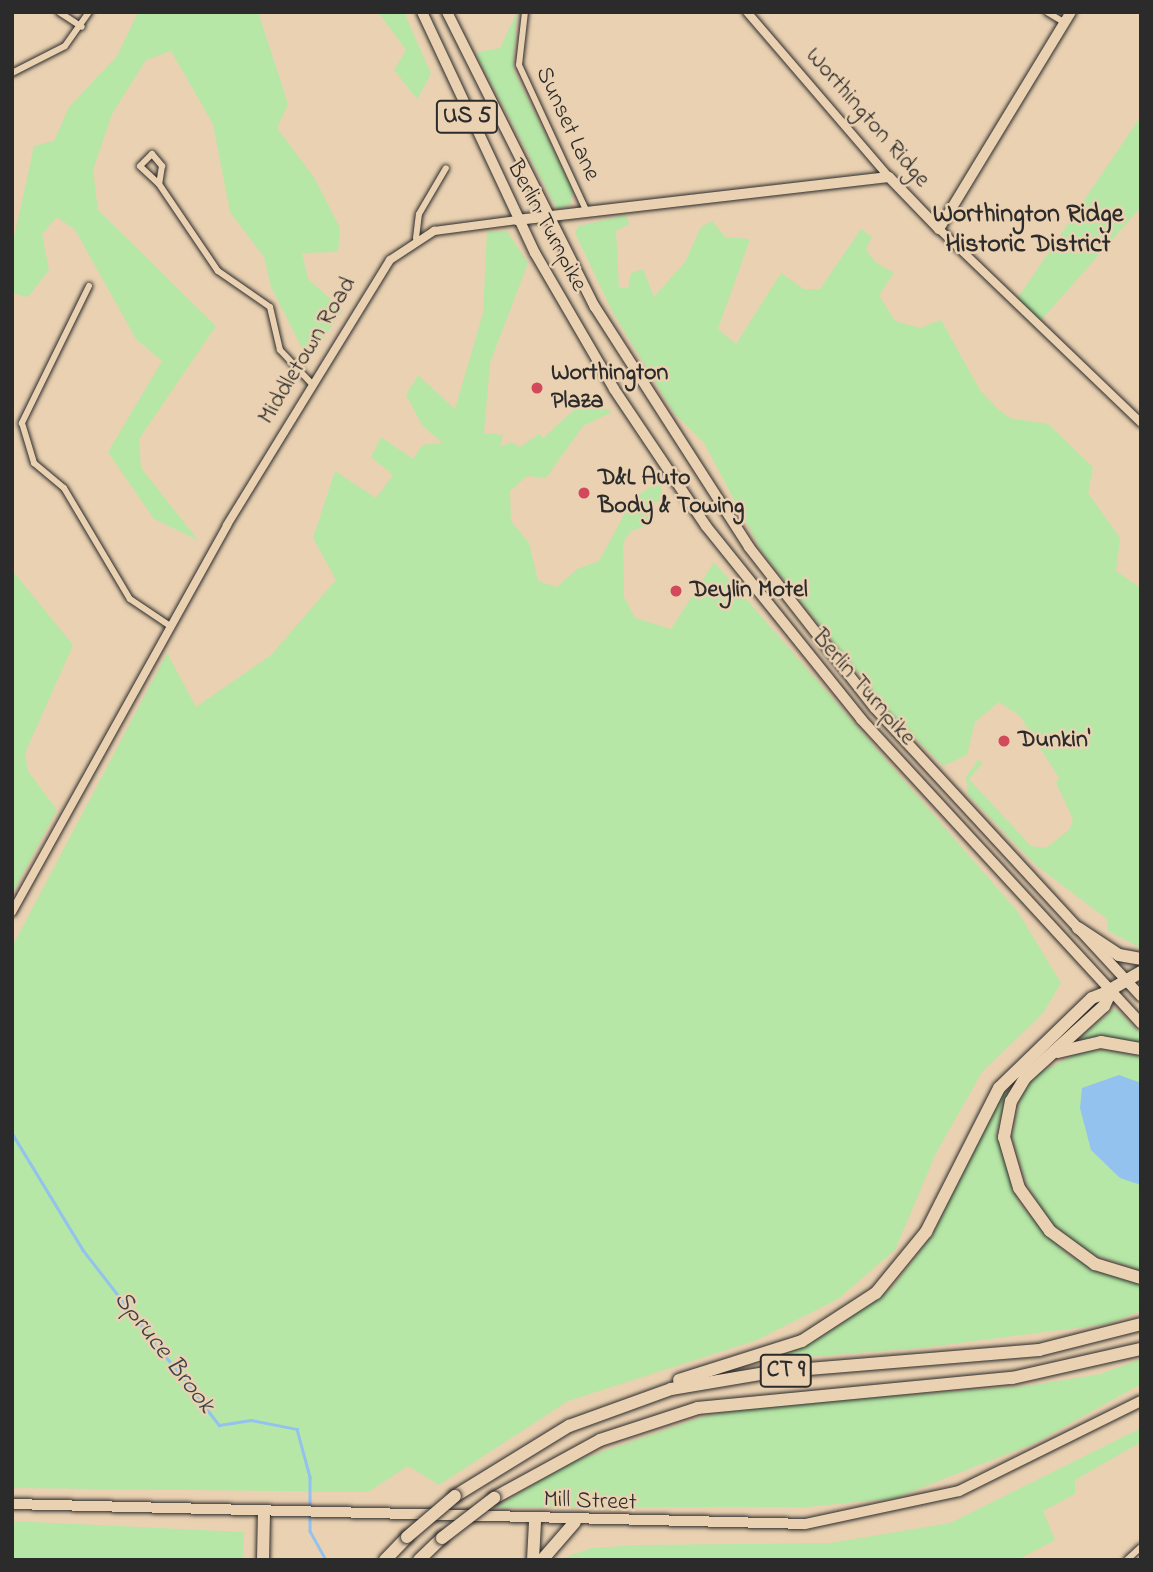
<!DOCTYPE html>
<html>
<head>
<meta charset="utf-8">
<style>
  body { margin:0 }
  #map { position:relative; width:1153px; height:1572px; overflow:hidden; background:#ead1b2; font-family:"Indie Flower",sans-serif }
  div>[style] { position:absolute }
  .green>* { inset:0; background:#b6e7a6 }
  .water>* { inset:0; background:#93c2ee }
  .stream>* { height:2.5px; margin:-1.25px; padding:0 1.25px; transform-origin:1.25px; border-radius:1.25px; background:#93c2ee }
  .roads { filter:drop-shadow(0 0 2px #2b2b2b) drop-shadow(0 0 2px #2b2b2b) }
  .minor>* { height:6px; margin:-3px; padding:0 3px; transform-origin:3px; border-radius:3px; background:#ead1b2 }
  .tertiary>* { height:8px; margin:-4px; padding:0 4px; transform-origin:4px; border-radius:4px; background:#ead1b2 }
  .secondary>* { height:10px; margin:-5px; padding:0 5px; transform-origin:5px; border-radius:5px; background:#ead1b2 }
  .trunk>* { height:10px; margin:-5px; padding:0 5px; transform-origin:5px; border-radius:5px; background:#ead1b2 }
  .motorway>* { height:12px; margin:-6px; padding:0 6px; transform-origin:6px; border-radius:6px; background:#ead1b2 }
  .bridges { filter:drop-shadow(0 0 2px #2b2b2b) drop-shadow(0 0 2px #2b2b2b) }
  .motorway-bridge>* { height:12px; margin:-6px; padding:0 6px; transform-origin:6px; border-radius:6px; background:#ead1b2 }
  .dots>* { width:19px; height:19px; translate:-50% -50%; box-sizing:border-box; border:4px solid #ead1b2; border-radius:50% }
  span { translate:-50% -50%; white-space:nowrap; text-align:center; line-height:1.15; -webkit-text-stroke:5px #ead1b2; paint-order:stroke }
  .shield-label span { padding:2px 5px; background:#ead1b2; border:2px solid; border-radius:5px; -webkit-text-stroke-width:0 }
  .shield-label { font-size:23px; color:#2b2b2b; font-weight:700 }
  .street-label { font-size:24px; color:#2b2b2b }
  .poi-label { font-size:24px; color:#2b2b2b; font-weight:700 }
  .left { translate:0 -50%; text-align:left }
  .neighbourhood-label { font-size:26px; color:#2b2b2b; font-weight:700 }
  .water-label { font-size:26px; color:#3b4248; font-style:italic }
  .frame { position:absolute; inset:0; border:14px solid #2b2b2b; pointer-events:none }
</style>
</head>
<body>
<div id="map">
  <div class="green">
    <div style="clip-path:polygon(138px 12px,258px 12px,288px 104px,277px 128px,315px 179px,340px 228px,338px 252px,302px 253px,308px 279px,343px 310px,308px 360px,271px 287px,264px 257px,230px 212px,213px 124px,171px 51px,146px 60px,112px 114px,93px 170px,98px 210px,216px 326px,139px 439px,141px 468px,198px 540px,154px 519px,108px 452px,162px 361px,136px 339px,75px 230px,57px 217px,42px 234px,49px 270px,28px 297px,12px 293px,12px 247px,34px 146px,54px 141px,69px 107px,117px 56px)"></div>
    <div style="clip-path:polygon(378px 12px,404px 12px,431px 74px,417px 99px,394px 70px,406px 50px)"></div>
    <div style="clip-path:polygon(517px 12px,513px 69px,573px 191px,570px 205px,557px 209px,478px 58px,477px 52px,500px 48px)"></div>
    <div style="clip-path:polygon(1141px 116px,1141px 207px,1035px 327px,1013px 305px)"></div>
    <div style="clip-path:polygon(626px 215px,629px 224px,616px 231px,619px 288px,628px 288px,631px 273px,643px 269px,654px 297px,685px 262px,701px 227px,712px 221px,725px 237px,750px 239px,718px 329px,736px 344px,781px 273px,804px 289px,820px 289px,861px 229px,872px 237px,866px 249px,875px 262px,894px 273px,879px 295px,895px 321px,920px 328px,941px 320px,980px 390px,998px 409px,1010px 418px,1048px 424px,1093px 467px,1088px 493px,1120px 538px,1116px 571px,1141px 588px,1141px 948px,1108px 931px,1107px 919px,1037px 866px,968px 795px,966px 777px,978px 760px,983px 763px,969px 779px,1031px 846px,1046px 848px,1070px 829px,1073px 819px,1056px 783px,1059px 778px,1020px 716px,999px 702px,975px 722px,967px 755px,943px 766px,889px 712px,762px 552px,704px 443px,674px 413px,612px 311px,575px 233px,578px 226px)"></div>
    <div style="clip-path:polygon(507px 231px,528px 263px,490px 363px,484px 433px,503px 435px,500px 447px,511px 442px,520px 447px,539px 434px,543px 438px,588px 397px,612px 412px,583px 426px,546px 478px,527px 476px,510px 491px,511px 521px,529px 543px,538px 581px,557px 587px,577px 569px,599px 561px,632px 500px,654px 484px,661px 486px,663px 499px,649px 506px,654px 523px,631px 531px,623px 543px,624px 597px,635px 618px,671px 629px,714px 562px,1018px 912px,1061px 983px,1043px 1013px,982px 1072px,936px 1153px,895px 1250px,838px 1299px,757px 1340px,568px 1401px,439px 1485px,408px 1466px,368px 1492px,12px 1488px,12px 947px,167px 653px,196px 707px,271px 655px,336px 580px,313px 538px,335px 471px,376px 498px,393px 475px,371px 457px,381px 437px,413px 459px,422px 445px,442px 443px,422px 425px,406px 395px,418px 375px,455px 409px,483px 313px,487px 232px)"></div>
    <div style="clip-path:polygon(12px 570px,73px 645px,25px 753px,28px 771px,57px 810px,12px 894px)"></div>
    <div style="clip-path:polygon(1115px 1008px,1141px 1034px,1141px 1044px,1080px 1038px)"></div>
    <div style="clip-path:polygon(1104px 1050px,1141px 1057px,1141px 1270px,1089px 1253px,1050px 1222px,1027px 1184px,1012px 1137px,1021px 1094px,1039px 1073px,1078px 1053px)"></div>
    <div style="clip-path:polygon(1009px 1088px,996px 1132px,1019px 1204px,1067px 1255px,1141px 1284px,1141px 1311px,1107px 1324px,920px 1348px,755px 1361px,819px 1339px,891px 1289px,933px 1234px,989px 1110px)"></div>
    <div style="clip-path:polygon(1141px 1359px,1141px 1384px,1035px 1443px,895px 1498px,808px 1507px,496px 1507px,572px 1462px,702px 1417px,762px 1406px,1026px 1386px,1100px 1374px)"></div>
    <div style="clip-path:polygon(1141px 1428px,1141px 1442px,1075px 1480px,1075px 1494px,1043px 1511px,1055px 1540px,1017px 1560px,557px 1560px,592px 1548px,640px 1545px,830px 1543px,950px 1523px)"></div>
    <div style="clip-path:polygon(12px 1521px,244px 1532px,243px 1560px,12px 1560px)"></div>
  </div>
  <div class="water">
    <div style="clip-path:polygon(1119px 1075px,1141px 1083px,1141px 1185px,1120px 1178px,1091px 1150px,1080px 1108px,1082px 1088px)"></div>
  </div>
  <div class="stream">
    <div style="left:12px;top:1133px;width:137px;rotate:58.7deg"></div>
    <div style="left:83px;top:1250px;width:222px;rotate:52.1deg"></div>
    <div style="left:219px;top:1425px;width:32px;rotate:-9deg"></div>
    <div style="left:251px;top:1420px;width:47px;rotate:11.1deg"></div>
    <div style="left:297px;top:1429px;width:50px;rotate:74.8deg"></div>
    <div style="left:310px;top:1477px;width:54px;rotate:90deg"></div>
    <div style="left:310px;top:1531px;width:33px;rotate:61deg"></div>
  </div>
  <div class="roads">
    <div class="minor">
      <div style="left:59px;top:12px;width:27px;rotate:33deg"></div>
      <div style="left:525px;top:12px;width:53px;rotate:96.5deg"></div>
      <div style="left:519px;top:65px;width:160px;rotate:65.2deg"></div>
      <div style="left:1047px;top:12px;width:21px;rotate:31deg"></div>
      <div style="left:12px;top:73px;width:59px;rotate:-27deg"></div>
      <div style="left:65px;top:46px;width:42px;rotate:-54.8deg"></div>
      <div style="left:152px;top:154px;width:16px;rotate:50deg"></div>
      <div style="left:162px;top:166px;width:18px;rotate:99deg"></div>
      <div style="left:159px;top:184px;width:26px;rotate:-137deg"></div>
      <div style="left:140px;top:166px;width:17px;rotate:-45deg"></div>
      <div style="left:159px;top:184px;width:105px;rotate:55.9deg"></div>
      <div style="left:218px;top:271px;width:63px;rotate:34.7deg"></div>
      <div style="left:270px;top:307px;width:44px;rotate:76.9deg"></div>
      <div style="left:280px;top:350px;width:48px;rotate:46.7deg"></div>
      <div style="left:416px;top:238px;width:24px;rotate:-83deg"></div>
      <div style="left:419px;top:214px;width:53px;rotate:-59.6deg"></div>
      <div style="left:89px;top:286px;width:153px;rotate:116.1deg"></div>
      <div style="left:22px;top:423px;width:42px;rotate:73.3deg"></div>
      <div style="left:34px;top:463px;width:39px;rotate:40deg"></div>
      <div style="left:64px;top:488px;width:129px;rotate:59.3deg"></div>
      <div style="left:130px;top:599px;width:48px;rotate:34deg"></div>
      <div style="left:1127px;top:1560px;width:19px;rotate:-43deg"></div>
    </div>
    <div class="tertiary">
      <div style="left:747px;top:12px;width:218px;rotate:49.3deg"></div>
      <div style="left:939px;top:229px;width:280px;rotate:43.8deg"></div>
      <div style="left:12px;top:912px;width:443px;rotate:-60.9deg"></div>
      <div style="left:227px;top:525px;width:311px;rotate:-58.4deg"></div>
      <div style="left:390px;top:260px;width:53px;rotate:-33.4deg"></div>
      <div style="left:434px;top:231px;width:84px;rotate:-7.5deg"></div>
    </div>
    <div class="secondary">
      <div style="left:517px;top:220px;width:374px;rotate:-6.6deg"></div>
      <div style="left:889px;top:177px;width:72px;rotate:46.1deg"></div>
      <div style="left:939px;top:229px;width:254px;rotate:-58.7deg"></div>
      <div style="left:12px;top:1504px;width:793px;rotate:1.44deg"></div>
      <div style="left:805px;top:1524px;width:157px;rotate:-12.1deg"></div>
      <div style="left:959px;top:1491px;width:203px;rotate:-26.3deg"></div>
    </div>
    <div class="trunk">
      <div style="left:422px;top:12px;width:266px;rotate:64.9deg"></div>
      <div style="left:535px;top:253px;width:157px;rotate:59.8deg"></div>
      <div style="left:614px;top:389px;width:165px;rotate:56.1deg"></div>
      <div style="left:706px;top:526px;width:248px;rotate:51.2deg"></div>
      <div style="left:861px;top:719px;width:414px;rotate:47.4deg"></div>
      <div style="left:447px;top:12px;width:330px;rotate:63.4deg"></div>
      <div style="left:595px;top:307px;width:285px;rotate:57.3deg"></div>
      <div style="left:749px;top:547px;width:204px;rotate:52deg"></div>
      <div style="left:875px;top:708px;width:392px;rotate:47.3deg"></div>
    </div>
    <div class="motorway">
      <div style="left:1078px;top:928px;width:49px;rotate:33.4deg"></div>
      <div style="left:1119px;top:955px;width:22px;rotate:10deg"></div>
      <div style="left:1141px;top:972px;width:34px;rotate:150deg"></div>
      <div style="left:1112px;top:989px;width:19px;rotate:115deg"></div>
      <div style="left:1104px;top:1006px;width:107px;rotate:137.7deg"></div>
      <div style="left:1025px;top:1078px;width:27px;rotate:121deg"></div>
      <div style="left:1011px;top:1101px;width:37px;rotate:101deg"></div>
      <div style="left:1004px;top:1137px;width:53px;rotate:73.6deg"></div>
      <div style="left:1019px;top:1188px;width:53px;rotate:54.2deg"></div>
      <div style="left:1050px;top:1231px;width:56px;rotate:36.3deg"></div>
      <div style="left:1095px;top:1264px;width:48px;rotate:16.9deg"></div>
      <div style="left:1058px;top:1052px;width:44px;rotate:-13.1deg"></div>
      <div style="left:1101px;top:1042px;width:41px;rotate:9.9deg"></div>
      <div style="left:679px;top:1380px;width:129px;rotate:-17.6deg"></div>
      <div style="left:802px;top:1341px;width:88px;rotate:-33deg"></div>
      <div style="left:876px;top:1293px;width:79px;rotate:-50.7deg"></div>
      <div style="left:926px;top:1232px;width:161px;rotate:-63.1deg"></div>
      <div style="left:999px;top:1088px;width:129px;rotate:-44.1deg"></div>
      <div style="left:1092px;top:998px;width:19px;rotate:-21deg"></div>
      <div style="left:455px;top:1496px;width:134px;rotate:-31.6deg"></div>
      <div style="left:569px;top:1426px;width:109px;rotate:-19.9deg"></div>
      <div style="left:671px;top:1389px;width:102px;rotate:-9.6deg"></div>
      <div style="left:772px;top:1372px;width:268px;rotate:-4.7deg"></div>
      <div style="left:1039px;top:1350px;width:105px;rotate:-14.3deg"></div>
      <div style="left:494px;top:1498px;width:121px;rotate:-28.7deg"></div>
      <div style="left:600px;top:1440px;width:103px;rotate:-18.1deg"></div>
      <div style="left:698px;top:1408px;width:315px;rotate:-5.5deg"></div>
      <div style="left:1012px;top:1378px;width:132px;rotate:-12.7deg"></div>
      <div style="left:263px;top:1560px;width:48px;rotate:-88.8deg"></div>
      <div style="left:385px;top:1560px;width:32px;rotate:-46deg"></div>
      <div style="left:419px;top:1560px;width:32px;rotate:-44deg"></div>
      <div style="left:533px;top:1560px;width:39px;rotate:-87deg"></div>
      <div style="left:542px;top:1560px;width:50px;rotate:-49deg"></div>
    </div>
  </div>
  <div class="bridges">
    <div class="motorway-bridge">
      <div style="left:407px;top:1537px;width:63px;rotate:-40.5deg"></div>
      <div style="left:442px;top:1538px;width:66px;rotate:-37.6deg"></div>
    </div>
  </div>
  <div class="dots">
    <div style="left:537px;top:388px;background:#d1495b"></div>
    <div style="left:584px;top:493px;background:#d1495b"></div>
    <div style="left:676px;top:591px;background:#d1495b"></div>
    <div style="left:1004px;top:741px;background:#d1495b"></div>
  </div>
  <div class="shield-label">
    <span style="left:467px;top:117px">US 5</span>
    <span style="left:786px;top:1371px">CT 9</span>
  </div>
  <div class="street-label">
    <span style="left:867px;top:118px;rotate:49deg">Worthington Ridge</span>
    <span style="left:567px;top:124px;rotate:65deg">Sunset Lane</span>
    <span style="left:546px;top:226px;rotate:62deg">Berlin Turnpike</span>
    <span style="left:308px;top:351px;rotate:-59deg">Middletown Road</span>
    <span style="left:863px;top:688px;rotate:49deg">Berlin Turnpike</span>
    <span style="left:590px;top:1502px;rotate:2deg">Mill Street</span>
  </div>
  <div class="poi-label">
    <span class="left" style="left:551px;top:388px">Worthington<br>Plaza</span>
    <span class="left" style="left:598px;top:493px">D&amp;L Auto<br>Body &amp; Towing</span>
    <span class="left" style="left:690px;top:591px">Deylin Motel</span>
    <span class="left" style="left:1018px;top:741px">Dunkin'</span>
  </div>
  <div class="neighbourhood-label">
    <span style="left:1028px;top:231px">Worthington Ridge<br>Historic District</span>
  </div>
  <div class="water-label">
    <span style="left:163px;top:1353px;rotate:52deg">Spruce Brook</span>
  </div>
  <div class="frame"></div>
</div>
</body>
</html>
